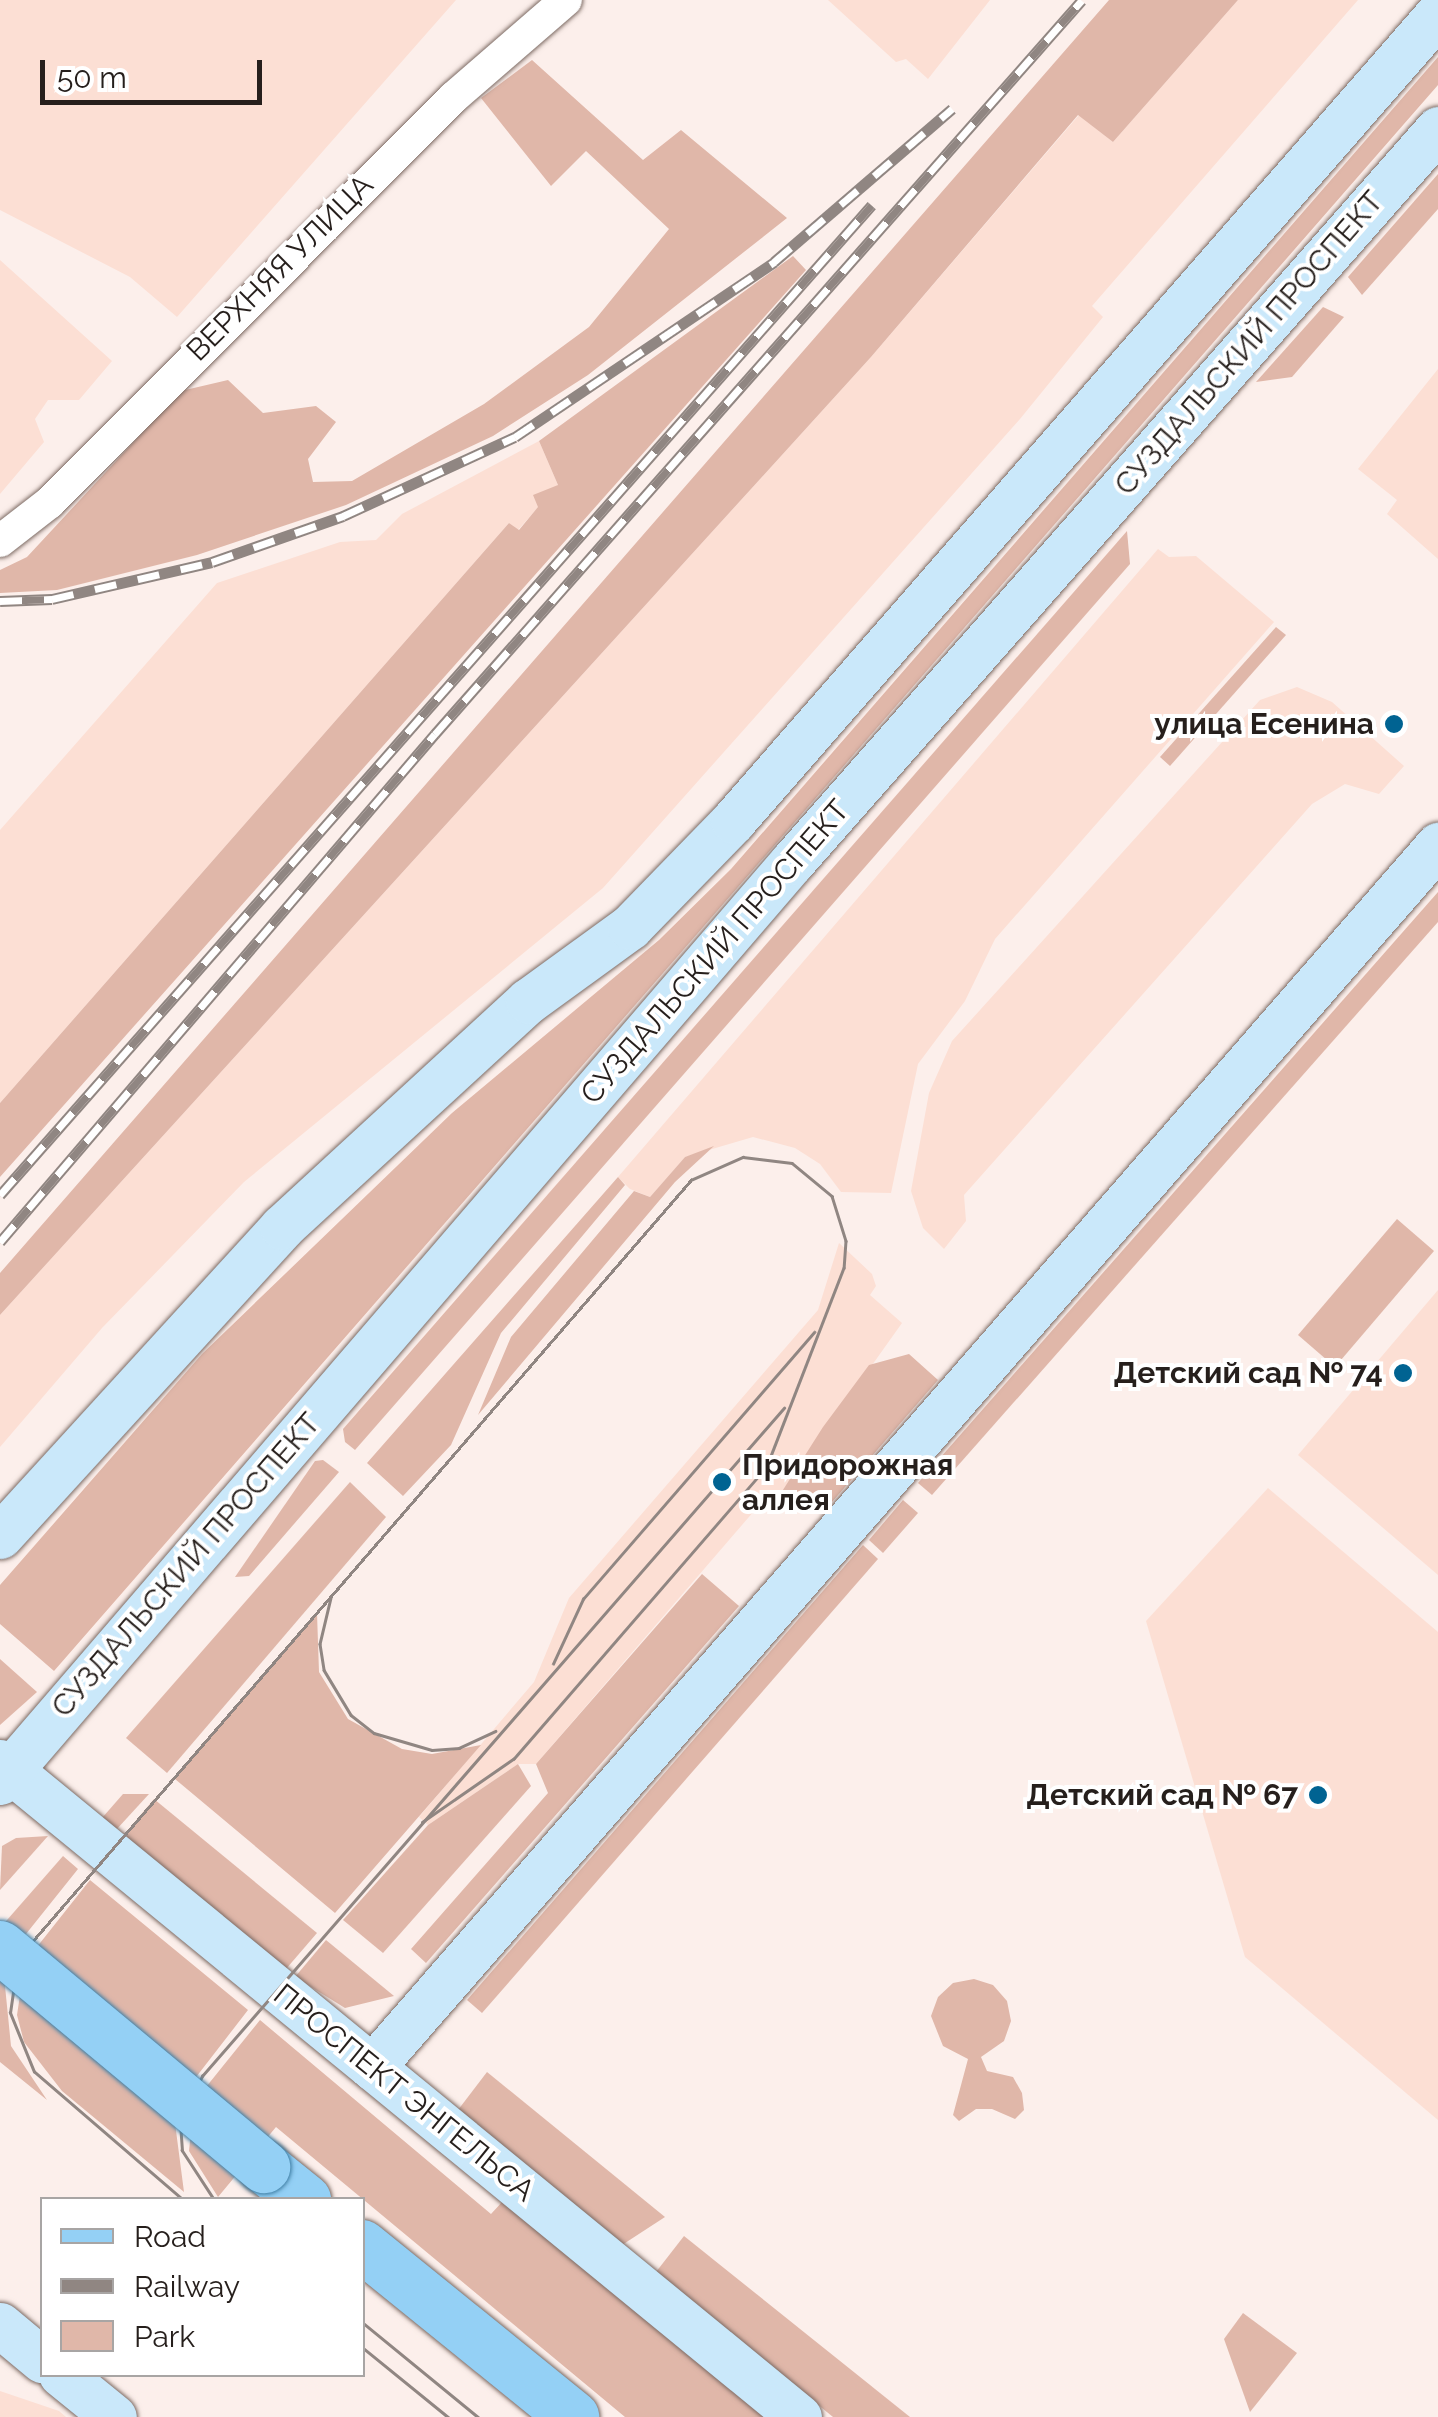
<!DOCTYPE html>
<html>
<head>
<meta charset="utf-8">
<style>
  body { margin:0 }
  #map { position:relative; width:1438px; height:2417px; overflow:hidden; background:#fcefeb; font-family:Raleway,sans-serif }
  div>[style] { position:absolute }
  .built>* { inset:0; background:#fcdfd4 }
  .green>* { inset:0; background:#e0b7a9 }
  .roads { filter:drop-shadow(0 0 2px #7c6a63) drop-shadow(0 0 2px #7c6a63) }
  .street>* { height:32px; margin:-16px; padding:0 16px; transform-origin:16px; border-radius:16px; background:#fff }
  .secondary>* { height:45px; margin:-22.5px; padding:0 22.5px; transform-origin:22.5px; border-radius:22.5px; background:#cae8fa }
  .primary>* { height:52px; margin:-26px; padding:0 26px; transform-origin:26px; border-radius:26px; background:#94d0f5 }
  .tram>* { height:2.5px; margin:-1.25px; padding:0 1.25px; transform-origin:1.25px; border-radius:1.25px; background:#908682 }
  .rail>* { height:11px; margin-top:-5.5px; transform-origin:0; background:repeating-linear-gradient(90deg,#fff 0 22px,#908682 0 44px); box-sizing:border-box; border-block:2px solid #908682 }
  .bridges { filter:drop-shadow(0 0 2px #3f7ea4) drop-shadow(0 0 2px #3f7ea4) }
  .primary-bridge>* { height:52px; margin:-26px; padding:0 26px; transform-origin:26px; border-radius:26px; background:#94d0f5 }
  .dots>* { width:28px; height:28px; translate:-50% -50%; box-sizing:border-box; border:5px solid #fff; border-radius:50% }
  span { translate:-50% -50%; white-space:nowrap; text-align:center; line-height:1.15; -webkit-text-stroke:8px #fff; paint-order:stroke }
  .street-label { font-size:30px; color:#261f1c }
  .poi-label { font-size:30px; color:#261f1c; font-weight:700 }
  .right { translate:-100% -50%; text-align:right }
  .left { translate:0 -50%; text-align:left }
  .legend { position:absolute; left:40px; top:2197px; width:325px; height:180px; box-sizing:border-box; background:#fff; border:2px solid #a8a5a4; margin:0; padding:12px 18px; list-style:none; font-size:30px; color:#261f1c }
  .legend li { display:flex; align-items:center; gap:20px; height:50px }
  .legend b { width:50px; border:2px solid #a8a5a4 }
  .scale { position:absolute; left:40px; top:60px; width:222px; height:45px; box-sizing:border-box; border:5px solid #261f1c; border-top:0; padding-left:12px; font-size:30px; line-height:35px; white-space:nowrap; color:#261f1c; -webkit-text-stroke:8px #fff; paint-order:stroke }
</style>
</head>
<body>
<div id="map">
  <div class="built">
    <div style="clip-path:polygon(0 0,456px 0,177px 317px,130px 277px,0 210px)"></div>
    <div style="clip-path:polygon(828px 0,990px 0,928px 79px,906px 59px,896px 62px)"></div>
    <div style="clip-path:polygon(1238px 0,1358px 0,1092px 306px,1103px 317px,1020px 419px,603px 888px,244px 1182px,102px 1328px,0 1447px,0 1315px,871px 357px,1079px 115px,1113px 142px)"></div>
    <div style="clip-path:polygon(0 260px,112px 361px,79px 400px,48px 400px,35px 419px,44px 442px,0 494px)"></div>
    <div style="clip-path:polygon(1438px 369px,1438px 559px,1387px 514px,1397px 500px,1358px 469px)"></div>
    <div style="clip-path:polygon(539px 441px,558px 485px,518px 530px,509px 523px,0 1103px,0 830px,217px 583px,340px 542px,376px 540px,402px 514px)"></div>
    <div style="clip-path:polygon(1158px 549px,1169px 557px,1196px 556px,1274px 622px,995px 939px,965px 1001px,918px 1064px,891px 1193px,841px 1192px,820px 1164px,795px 1148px,753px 1137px,685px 1157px,650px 1197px,630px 1189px,618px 1177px)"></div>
    <div style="clip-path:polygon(1297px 687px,1332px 702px,1404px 766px,1379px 794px,1345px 784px,1312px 804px,964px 1195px,966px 1221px,944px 1249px,923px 1228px,911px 1191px,929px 1093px,952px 1041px,1260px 700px)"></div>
    <div style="clip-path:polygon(839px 1243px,872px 1274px,876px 1286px,870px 1295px,902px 1323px,781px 1493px,767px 1496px,536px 1764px,518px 1764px,428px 1825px,419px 1817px,534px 1682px,569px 1598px,818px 1310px)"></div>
    <div style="clip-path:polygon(1438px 1290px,1438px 1575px,1298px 1455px)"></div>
    <div style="clip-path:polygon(1268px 1488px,1438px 1632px,1438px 2120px,1245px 1957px,1146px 1621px)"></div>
    <div style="clip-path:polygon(0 2391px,59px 2411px,66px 2417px,0 2417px)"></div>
  </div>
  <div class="green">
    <div style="clip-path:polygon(1109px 0,1238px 0,1113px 142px,1078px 115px,871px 357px,0 1315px,0 1273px)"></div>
    <div style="clip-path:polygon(1438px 57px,1438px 85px,54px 1671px,0 1624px,0 1585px,202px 1354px,452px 1113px,659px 940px,731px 869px)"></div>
    <div style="clip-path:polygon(532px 60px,643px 160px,681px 130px,787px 218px,588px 375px,493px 436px,346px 505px,197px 555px,57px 590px,0 593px,0 570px,27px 557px,181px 391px,228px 380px,263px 413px,316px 406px,336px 422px,308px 459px,313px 482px,352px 481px,484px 404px,589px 327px,669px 229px,586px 151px,551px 186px,481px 98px)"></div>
    <div style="clip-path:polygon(1438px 174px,1438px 209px,1362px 295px,1348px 277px)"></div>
    <div style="clip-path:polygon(793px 256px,806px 270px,0 1177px,0 1103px,509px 523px,519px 530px,538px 507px,533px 495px,558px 485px,539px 441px)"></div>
    <div style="clip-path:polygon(1323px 307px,1344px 317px,1292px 377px,1256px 382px)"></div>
    <div style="clip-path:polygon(1127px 531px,1130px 564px,355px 1450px,345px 1442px,343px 1429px)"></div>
    <div style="clip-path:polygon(1276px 627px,1286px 635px,1170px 766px,1160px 757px)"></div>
    <div style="clip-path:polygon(1438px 892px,1438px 922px,932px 1495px,918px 1483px)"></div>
    <div style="clip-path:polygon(714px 1146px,675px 1182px,478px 1415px,511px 1337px,634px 1191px,650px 1197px,685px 1157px)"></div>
    <div style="clip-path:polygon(618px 1177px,625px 1185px,501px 1333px,451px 1445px,403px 1496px,367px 1463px)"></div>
    <div style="clip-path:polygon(1397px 1219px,1434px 1251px,1335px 1367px,1298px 1335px)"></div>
    <div style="clip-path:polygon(909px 1354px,938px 1380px,832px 1502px,821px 1494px,804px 1513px,781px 1493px,823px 1427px,869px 1365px)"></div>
    <div style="clip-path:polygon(323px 1460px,339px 1472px,249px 1576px,235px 1577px,315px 1461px)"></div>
    <div style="clip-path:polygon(350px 1482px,386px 1517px,167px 1773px,126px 1738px)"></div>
    <div style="clip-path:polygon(903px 1500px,918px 1513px,883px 1553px,869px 1540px)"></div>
    <div style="clip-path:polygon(863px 1545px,878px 1559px,482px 2013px,467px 2000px)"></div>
    <div style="clip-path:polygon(702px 1574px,739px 1606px,426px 1963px,411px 1949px,548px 1793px,536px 1764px)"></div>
    <div style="clip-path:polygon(317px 1613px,319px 1672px,348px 1719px,402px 1749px,432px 1754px,481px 1745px,335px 1913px,175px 1779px)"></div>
    <div style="clip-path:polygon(0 1659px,37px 1692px,0 1725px)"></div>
    <div style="clip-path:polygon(518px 1764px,531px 1786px,383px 1953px,343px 1920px,428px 1825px)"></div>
    <div style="clip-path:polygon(123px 1794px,149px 1794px,116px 1830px,102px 1818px)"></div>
    <div style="clip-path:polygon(154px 1799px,317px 1933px,286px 1969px,123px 1836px)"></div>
    <div style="clip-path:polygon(48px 1836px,0 1890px,2px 1846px,16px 1838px)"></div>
    <div style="clip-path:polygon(63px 1856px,78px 1869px,26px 1934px,5px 1986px,11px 2046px,47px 2100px,0 2062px,0 1928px)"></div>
    <div style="clip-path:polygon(90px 1880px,248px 2010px,183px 2094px,175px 2123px,184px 2192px,62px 2091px,24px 2042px,17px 2015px,25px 1962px)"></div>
    <div style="clip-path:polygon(326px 1940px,394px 1996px,345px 2008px,295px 1977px)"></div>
    <div style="clip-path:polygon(974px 1979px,993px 1985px,1007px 2001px,1011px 2021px,1004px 2041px,981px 2057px,987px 2071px,1013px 2077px,1022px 2093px,1024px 2110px,1015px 2119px,992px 2109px,976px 2109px,959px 2121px,953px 2115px,968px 2059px,943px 2046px,931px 2016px,938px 1997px,953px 1983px)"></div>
    <div style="clip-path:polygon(260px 2020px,491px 2214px,503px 2201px,766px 2417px,625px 2417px,276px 2127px,218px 2197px,189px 2151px,194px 2102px)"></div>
    <div style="clip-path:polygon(487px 2072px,665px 2217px,622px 2245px,458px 2110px)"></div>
    <div style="clip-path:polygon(684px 2236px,910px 2417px,833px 2417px,656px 2272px)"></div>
    <div style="clip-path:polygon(1243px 2313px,1297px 2353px,1250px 2412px,1224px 2339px)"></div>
  </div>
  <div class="roads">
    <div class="street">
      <div style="left:0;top:541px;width:62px;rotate:-37.8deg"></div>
      <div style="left:49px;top:503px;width:573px;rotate:-45.07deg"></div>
      <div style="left:454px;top:97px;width:148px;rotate:-40.9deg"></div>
    </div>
    <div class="secondary">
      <div style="left:0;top:1536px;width:418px;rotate:-47.6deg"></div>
      <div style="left:282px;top:1227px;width:334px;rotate:-42.6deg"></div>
      <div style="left:528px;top:1001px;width:126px;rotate:-36deg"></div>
      <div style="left:630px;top:927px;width:148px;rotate:-45.8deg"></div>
      <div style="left:733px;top:821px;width:1072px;rotate:-48.86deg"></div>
      <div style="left:0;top:1762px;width:1033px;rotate:39.34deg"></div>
      <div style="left:0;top:1782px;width:1214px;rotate:-49.28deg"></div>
      <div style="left:792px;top:862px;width:977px;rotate:-48.61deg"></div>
      <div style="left:372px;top:2067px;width:1622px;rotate:-48.9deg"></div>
      <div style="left:0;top:2325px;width:55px;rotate:39.8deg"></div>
      <div style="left:61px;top:2374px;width:68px;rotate:39.1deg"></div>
    </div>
    <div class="primary">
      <div style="left:264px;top:2167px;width:53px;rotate:38.8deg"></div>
      <div style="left:362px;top:2246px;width:272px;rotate:39deg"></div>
    </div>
  </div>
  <div class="tram">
    <div style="left:331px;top:1598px;width:47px;rotate:103.4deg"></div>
    <div style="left:320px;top:1644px;width:26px;rotate:81deg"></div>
    <div style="left:324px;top:1670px;width:52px;rotate:59deg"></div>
    <div style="left:351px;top:1715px;width:29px;rotate:38deg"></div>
    <div style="left:374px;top:1733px;width:60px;rotate:16.3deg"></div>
    <div style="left:432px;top:1750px;width:27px;rotate:-4deg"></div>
    <div style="left:459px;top:1748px;width:40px;rotate:-25deg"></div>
    <div style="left:553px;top:1664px;width:72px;rotate:-65.2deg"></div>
    <div style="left:583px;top:1599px;width:353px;rotate:-49.1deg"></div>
    <div style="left:183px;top:2200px;width:196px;rotate:-139.3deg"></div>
    <div style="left:34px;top:2072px;width:64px;rotate:-112.1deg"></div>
    <div style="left:10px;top:2013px;width:56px;rotate:-81.7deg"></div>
    <div style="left:18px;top:1958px;width:1029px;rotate:-49.14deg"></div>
    <div style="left:691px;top:1180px;width:57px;rotate:-23.9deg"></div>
    <div style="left:743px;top:1157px;width:49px;rotate:7deg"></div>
    <div style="left:792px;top:1163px;width:52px;rotate:39.5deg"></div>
    <div style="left:832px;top:1196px;width:47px;rotate:72.7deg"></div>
    <div style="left:846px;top:1241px;width:27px;rotate:94deg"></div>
    <div style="left:844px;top:1268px;width:213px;rotate:111.2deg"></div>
    <div style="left:767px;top:1467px;width:386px;rotate:130.9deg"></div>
    <div style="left:514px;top:1759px;width:111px;rotate:145.3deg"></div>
    <div style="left:214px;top:2200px;width:59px;rotate:-123.1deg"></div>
    <div style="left:182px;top:2151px;width:26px;rotate:-94deg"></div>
    <div style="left:180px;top:2125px;width:54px;rotate:-65.8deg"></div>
    <div style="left:202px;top:2076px;width:886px;rotate:-48.94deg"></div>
    <div style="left:362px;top:2322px;width:150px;rotate:39.3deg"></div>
    <div style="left:362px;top:2347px;width:111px;rotate:39.1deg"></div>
  </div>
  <div class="rail">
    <div style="left:0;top:601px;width:52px;rotate:-2.2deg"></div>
    <div style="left:52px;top:599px;width:164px;rotate:-13deg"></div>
    <div style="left:212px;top:562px;width:139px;rotate:-19.3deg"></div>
    <div style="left:343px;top:516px;width:189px;rotate:-24.7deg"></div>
    <div style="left:515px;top:437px;width:313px;rotate:-34deg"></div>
    <div style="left:774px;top:262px;width:235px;rotate:-40.7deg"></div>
    <div style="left:0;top:1195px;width:1319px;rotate:-48.63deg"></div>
    <div style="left:0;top:1242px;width:669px;rotate:-49.43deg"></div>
    <div style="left:435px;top:734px;width:978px;rotate:-48.6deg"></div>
  </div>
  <div class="bridges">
    <div class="primary-bridge">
      <div style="left:0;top:1947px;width:344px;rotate:39.8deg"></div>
    </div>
  </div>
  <div class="dots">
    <div style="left:1394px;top:724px;background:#006392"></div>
    <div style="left:1403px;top:1373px;background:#006392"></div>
    <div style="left:722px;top:1482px;background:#006392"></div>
    <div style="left:1318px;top:1795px;background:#006392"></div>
  </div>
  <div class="street-label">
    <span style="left:280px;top:268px;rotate:-45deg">ВЕРХНЯЯ УЛИЦА</span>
    <span style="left:1249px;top:343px;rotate:-49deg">СУЗДАЛЬСКИЙ ПРОСПЕКТ</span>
    <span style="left:715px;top:952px;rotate:-49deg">СУЗДАЛЬСКИЙ ПРОСПЕКТ</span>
    <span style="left:186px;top:1565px;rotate:-49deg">СУЗДАЛЬСКИЙ ПРОСПЕКТ</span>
    <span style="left:404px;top:2093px;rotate:39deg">ПРОСПЕКТ ЭНГЕЛЬСА</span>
  </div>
  <div class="poi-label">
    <span class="right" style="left:1374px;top:724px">улица Есенина</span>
    <span class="right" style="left:1383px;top:1373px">Детский сад № 74</span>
    <span class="left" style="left:742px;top:1482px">Придорожная<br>аллея</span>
    <span class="right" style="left:1298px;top:1795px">Детский сад № 67</span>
  </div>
  <ul class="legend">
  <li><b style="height:12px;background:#94d0f5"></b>Road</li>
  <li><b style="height:12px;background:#908682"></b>Railway</li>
  <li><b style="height:28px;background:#e0b7a9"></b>Park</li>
  </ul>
  <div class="scale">50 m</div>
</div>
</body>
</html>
